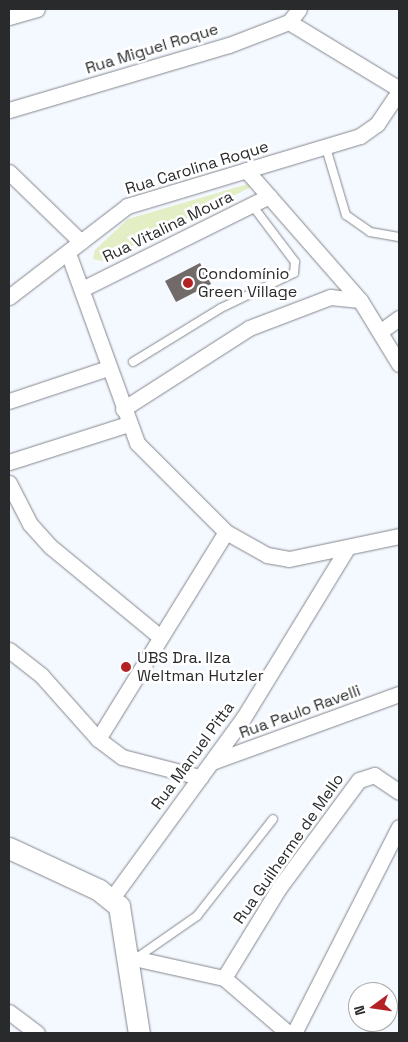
<!DOCTYPE html>
<html>
<head>
<meta charset="utf-8">
<style>
  body { margin:0 }
  #map { position:relative; width:408px; height:1042px; overflow:hidden; background:#f4f8ff; font-family:"Space Grotesk",sans-serif }
  div>[style] { position:absolute }
  .green>* { inset:0; background:#e3eec5 }
  .building>* { inset:0; background:#726a69 }
  .roads { filter:drop-shadow(0 0 1px #84878d) drop-shadow(0 0 1px #84878d) }
  .lane>* { height:8px; margin:-4px; padding:0 4px; transform-origin:4px; border-radius:4px; background:#fff }
  .street>* { height:15px; margin:-7.5px; padding:0 7.5px; transform-origin:7.5px; border-radius:7.5px; background:#fff }
  .secondary>* { height:21px; margin:-10.5px; padding:0 10.5px; transform-origin:10.5px; border-radius:10.5px; background:#fff }
  .dots>* { width:14px; height:14px; translate:-50% -50%; box-sizing:border-box; border:2px solid #fff; border-radius:50% }
  span { translate:-50% -50%; white-space:nowrap; text-align:center; line-height:1.15; -webkit-text-stroke:5px #fff; paint-order:stroke }
  .street-label { font-size:16px; color:#282a2c }
  .poi-label { font-size:16px; color:#282a2c }
  .left { translate:0 -50%; text-align:left }
  .frame { position:absolute; inset:0; border:10px solid #282a2c; pointer-events:none }
  .north { position:absolute; left:348px; top:982px; width:50px; height:50px; box-sizing:border-box; background:#fff; border:1px solid #a9aaab; border-radius:50%; rotate:256deg; font-size:14px; font-weight:700; line-height:20px; text-align:center; color:#282a2c }
  .north::after { content:''; display:block; margin:auto; width:18px; height:22px; background:#b32326; clip-path:polygon(50% 0,100% 100%,50% 72%,0 100%) }
</style>
</head>
<body>
<div id="map">
  <div class="green">
    <div style="clip-path:polygon(248px 184px,251px 187px,102px 261px,93px 259px,95px 250px,128px 219px)"></div>
  </div>
  <div class="building">
    <div style="clip-path:polygon(200px 263px,211px 284px,176px 302px,165px 281px)"></div>
  </div>
  <div class="roads">
    <div class="lane">
      <div style="left:326px;top:148px;width:70px;rotate:73.4deg"></div>
      <div style="left:346px;top:215px;width:29px;rotate:35deg"></div>
      <div style="left:370px;top:232px;width:29px;rotate:10deg"></div>
      <div style="left:133px;top:362px;width:103px;rotate:-31.5deg"></div>
      <div style="left:221px;top:308px;width:81px;rotate:-25.6deg"></div>
      <div style="left:294px;top:273px;width:11px;rotate:-85deg"></div>
      <div style="left:295px;top:262px;width:71px;rotate:-127deg"></div>
      <div style="left:138px;top:957px;width:72px;rotate:-34.8deg"></div>
      <div style="left:197px;top:916px;width:123px;rotate:-51.9deg"></div>
    </div>
    <div class="street">
      <div style="left:9px;top:17px;width:29px;rotate:-16deg"></div>
      <div style="left:289px;top:22px;width:129px;rotate:31.3deg"></div>
      <div style="left:9px;top:110px;width:229px;rotate:-16.5deg"></div>
      <div style="left:229px;top:45px;width:64px;rotate:-21deg"></div>
      <div style="left:289px;top:22px;width:16px;rotate:-52deg"></div>
      <div style="left:246px;top:170px;width:173px;rotate:48.8deg"></div>
      <div style="left:9px;top:172px;width:100px;rotate:44.2deg"></div>
      <div style="left:68px;top:253px;width:202px;rotate:70deg"></div>
      <div style="left:137px;top:443px;width:126px;rotate:45deg"></div>
      <div style="left:226px;top:532px;width:47px;rotate:29.3deg"></div>
      <div style="left:267px;top:555px;width:22px;rotate:10deg"></div>
      <div style="left:289px;top:559px;width:112px;rotate:-11.8deg"></div>
      <div style="left:82px;top:289px;width:209px;rotate:-26.4deg"></div>
      <div style="left:9px;top:297px;width:149px;rotate:-37.6deg"></div>
      <div style="left:127px;top:206px;width:243px;rotate:-16.7deg"></div>
      <div style="left:360px;top:136px;width:21px;rotate:-35deg"></div>
      <div style="left:377px;top:124px;width:40px;rotate:-56deg"></div>
      <div style="left:381px;top:331px;width:22px;rotate:-36deg"></div>
      <div style="left:9px;top:401px;width:104px;rotate:-18.4deg"></div>
      <div style="left:123px;top:409px;width:150px;rotate:-32.7deg"></div>
      <div style="left:249px;top:328px;width:87px;rotate:-20.9deg"></div>
      <div style="left:330px;top:297px;width:30px;rotate:6deg"></div>
      <div style="left:360px;top:300px;width:75px;rotate:58.6deg"></div>
      <div style="left:9px;top:462px;width:125px;rotate:-17.7deg"></div>
      <div style="left:9px;top:483px;width:46px;rotate:62.9deg"></div>
      <div style="left:30px;top:524px;width:31px;rotate:48deg"></div>
      <div style="left:51px;top:547px;width:140px;rotate:39.5deg"></div>
      <div style="left:9px;top:650px;width:41px;rotate:38deg"></div>
      <div style="left:41px;top:675px;width:86px;rotate:48.3deg"></div>
      <div style="left:98px;top:739px;width:30px;rotate:37deg"></div>
      <div style="left:122px;top:757px;width:81px;rotate:14.4deg"></div>
      <div style="left:98px;top:739px;width:243px;rotate:-58.3deg"></div>
      <div style="left:212px;top:762px;width:199px;rotate:-20deg"></div>
      <div style="left:112px;top:898px;width:224px;rotate:-53.9deg"></div>
      <div style="left:244px;top:717px;width:198px;rotate:-58.6deg"></div>
      <div style="left:129px;top:957px;width:97px;rotate:12.5deg"></div>
      <div style="left:224px;top:978px;width:84px;rotate:40.7deg"></div>
      <div style="left:224px;top:978px;width:105px;rotate:-58.6deg"></div>
      <div style="left:279px;top:888px;width:134px;rotate:-53.5deg"></div>
      <div style="left:359px;top:780px;width:16px;rotate:-18deg"></div>
      <div style="left:374px;top:775px;width:30px;rotate:34deg"></div>
      <div style="left:9px;top:1012px;width:35px;rotate:37deg"></div>
      <div style="left:294px;top:1033px;width:231px;rotate:-63deg"></div>
    </div>
    <div class="secondary">
      <div style="left:9px;top:848px;width:99px;rotate:25deg"></div>
      <div style="left:99px;top:890px;width:26px;rotate:39deg"></div>
      <div style="left:119px;top:906px;width:129px;rotate:81.1deg"></div>
    </div>
  </div>
  <div class="dots">
    <div style="left:188px;top:283px;background:#b32326"></div>
    <div style="left:126px;top:667px;background:#b32326"></div>
  </div>
  <div class="street-label">
    <span style="left:152px;top:49px;rotate:-17deg">Rua Miguel Roque</span>
    <span style="left:197px;top:168px;rotate:-17deg">Rua Carolina Roque</span>
    <span style="left:168px;top:227px;rotate:-26deg">Rua Vitalina Moura</span>
    <span style="left:300px;top:712px;rotate:-20deg">Rua Paulo Ravelli</span>
    <span style="left:193px;top:756px;rotate:-54deg">Rua Manuel Pitta</span>
    <span style="left:289px;top:849px;rotate:-55deg">Rua Guilherme de Mello</span>
  </div>
  <div class="poi-label">
    <span class="left" style="left:198px;top:283px">Condomínio<br>Green Village</span>
    <span class="left" style="left:137px;top:667px">UBS Dra. Ilza<br>Weltman Hutzler</span>
  </div>
  <div class="frame"></div>
  <div class="north">N</div>
</div>
</body>
</html>
